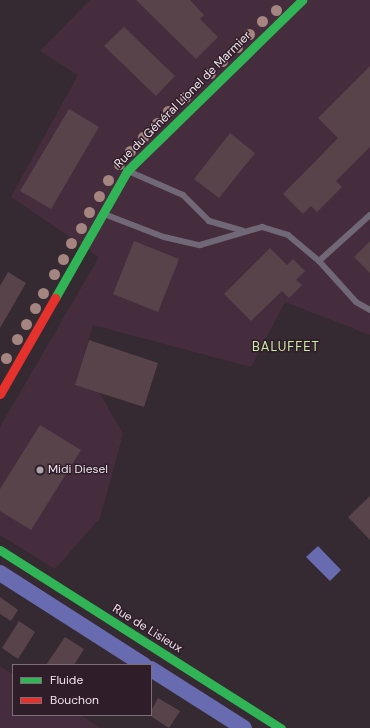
<!DOCTYPE html>
<html>
<head>
<meta charset="utf-8">
<style>
  body { margin:0 }
  #map { position:relative; width:370px; height:728px; overflow:hidden; background:#352a32; font-family:"DM Sans",sans-serif }
  div>[style] { position:absolute }
  .built>* { inset:0; background:#452d3d }
  .water>* { inset:0; background:#686bb0 }
  .canal>* { height:16px; margin:-8px; padding:0 8px; transform-origin:8px; border-radius:8px; background:#686bb0 }
  .building>* { inset:0; background:#58434a }
  .lane>* { height:6px; margin:-3px; padding:0 3px; transform-origin:3px; border-radius:3px; background:#716877 }
  .fast>* { height:9px; margin:-4.5px; padding:0 4.5px; transform-origin:4.5px; border-radius:4.5px; background:#30b455 }
  .jam>* { height:9px; margin:-4.5px; padding:0 4.5px; transform-origin:4.5px; border-radius:4.5px; background:#e5322d }
  .trees>* { width:11px; height:11px; margin:-5.5px; border-radius:50%; background:#a48580 }
  .dots>* { width:11px; height:11px; translate:-50% -50%; box-sizing:border-box; border:2px solid #2f1d29; border-radius:50% }
  span { translate:-50% -50%; white-space:nowrap; text-align:center; line-height:1.15; -webkit-text-stroke:3px #2f1d29; paint-order:stroke }
  .street-label { font-size:12px; color:#f1e4ec }
  .poi-label { font-size:12px; color:#f1e4ec }
  .left { translate:0 -50%; text-align:left }
  .neighbourhood-label { font-size:13px; color:#cdeea6; letter-spacing:1px }
  .legend { position:absolute; left:12px; top:664px; width:140px; height:52px; box-sizing:border-box; background:#2f1d29; border:1px solid #7d6d77; margin:0; padding:5px 7px; list-style:none; font-size:12px; color:#f1e4ec }
  .legend li { display:flex; align-items:center; gap:8px; height:20px }
  .legend b { width:20px; border:1px solid #7d6d77 }
</style>
</head>
<body>
<div id="map">
  <div class="built">
    <div style="clip-path:polygon(90px 0,370px 0,370px 335px,285px 302px,251px 367px,93px 325px,82px 362px,123px 434px,100px 518px,55px 569px,0 535px,0 427px,99px 257px,11px 197px,78px 75px,40px 51px)"></div>
    <div style="clip-path:polygon(0 666px,13px 674px,13px 715px,80px 715px,101px 728px,0 728px)"></div>
  </div>
  <div class="water">
    <div style="clip-path:polygon(318px 546px,341px 570px,330px 581px,306px 557px)"></div>
  </div>
  <div class="canal">
    <div style="left:0;top:573px;width:171px;rotate:32.6deg"></div>
    <div style="left:151px;top:669px;width:110px;rotate:32.4deg"></div>
  </div>
  <div class="building">
    <div style="clip-path:polygon(136px 0,190px 0,204px 15px,200px 19px,218px 37px,196px 59px)"></div>
    <div style="clip-path:polygon(124px 27px,175px 76px,156px 96px,104px 46px)"></div>
    <div style="clip-path:polygon(370px 66px,370px 147px,336px 181px,342px 187px,317px 212px,311px 206px,303px 214px,283px 194px,338px 138px,318px 118px)"></div>
    <div style="clip-path:polygon(69px 109px,99px 127px,51px 209px,20px 191px)"></div>
    <div style="clip-path:polygon(230px 133px,255px 153px,219px 198px,194px 179px)"></div>
    <div style="clip-path:polygon(134px 241px,179px 259px,158px 312px,113px 294px)"></div>
    <div style="clip-path:polygon(370px 241px,370px 273px,354px 257px)"></div>
    <div style="clip-path:polygon(270px 248px,287px 265px,293px 259px,305px 271px,296px 280px,302px 285px,289px 298px,282px 291px,251px 321px,224px 294px)"></div>
    <div style="clip-path:polygon(8px 272px,26px 283px,0 328px,0 286px)"></div>
    <div style="clip-path:polygon(89px 340px,158px 363px,144px 407px,75px 385px)"></div>
    <div style="clip-path:polygon(40px 425px,81px 450px,31px 530px,0 511px,0 489px)"></div>
    <div style="clip-path:polygon(370px 496px,370px 540px,348px 517px)"></div>
    <div style="clip-path:polygon(0 597px,18px 610px,11px 621px,0 614px)"></div>
    <div style="clip-path:polygon(19px 621px,35px 632px,18px 659px,2px 648px)"></div>
    <div style="clip-path:polygon(65px 637px,84px 649px,74px 665px,46px 665px)"></div>
    <div style="clip-path:polygon(158px 698px,180px 711px,169px 728px,149px 715px)"></div>
  </div>
  <div class="lane">
    <div style="left:128px;top:171px;width:60px;rotate:23.6deg"></div>
    <div style="left:183px;top:195px;width:37px;rotate:45deg"></div>
    <div style="left:209px;top:221px;width:35px;rotate:16deg"></div>
    <div style="left:104px;top:214px;width:64px;rotate:21deg"></div>
    <div style="left:164px;top:237px;width:37px;rotate:13deg"></div>
    <div style="left:200px;top:245px;width:65px;rotate:-16.2deg"></div>
    <div style="left:262px;top:227px;width:27px;rotate:17deg"></div>
    <div style="left:288px;top:235px;width:40px;rotate:40deg"></div>
    <div style="left:319px;top:261px;width:55px;rotate:47.9deg"></div>
    <div style="left:356px;top:302px;width:16px;rotate:30deg"></div>
    <div style="left:319px;top:261px;width:69px;rotate:-42deg"></div>
  </div>
  <div class="fast">
    <div style="left:55px;top:298px;width:146px;rotate:-60.4deg"></div>
    <div style="left:127px;top:171px;width:245px;rotate:-44.3deg"></div>
    <div style="left:0;top:550px;width:333px;rotate:32.4deg"></div>
  </div>
  <div class="jam">
    <div style="left:0;top:394px;width:111px;rotate:-60.2deg"></div>
  </div>
  <div class="trees">
    <div style="left:276px;top:10px"></div>
    <div style="left:262px;top:21px"></div>
    <div style="left:249px;top:34px"></div>
    <div style="left:237px;top:47px"></div>
    <div style="left:222px;top:61px"></div>
    <div style="left:210px;top:73px"></div>
    <div style="left:185px;top:97px"></div>
    <div style="left:168px;top:111px"></div>
    <div style="left:157px;top:123px"></div>
    <div style="left:143px;top:137px"></div>
    <div style="left:130px;top:151px"></div>
    <div style="left:119px;top:164px"></div>
    <div style="left:108px;top:180px"></div>
    <div style="left:99px;top:196px"></div>
    <div style="left:89px;top:212px"></div>
    <div style="left:81px;top:228px"></div>
    <div style="left:71px;top:243px"></div>
    <div style="left:63px;top:259px"></div>
    <div style="left:54px;top:274px"></div>
    <div style="left:43px;top:293px"></div>
    <div style="left:35px;top:308px"></div>
    <div style="left:26px;top:324px"></div>
    <div style="left:17px;top:339px"></div>
    <div style="left:6px;top:358px"></div>
  </div>
  <div class="dots">
    <div style="left:40px;top:470px;background:#afa3ab"></div>
  </div>
  <div class="street-label">
    <span style="left:183px;top:100px;rotate:-45deg">Rue du Général Lionel de Marmier</span>
    <span style="left:147px;top:629px;rotate:32deg">Rue de Lisieux</span>
  </div>
  <div class="poi-label">
    <span class="left" style="left:48px;top:470px">Midi Diesel</span>
  </div>
  <div class="neighbourhood-label">
    <span style="left:286px;top:347px">BALUFFET</span>
  </div>
  <ul class="legend">
  <li><b style="height:5px;background:#30b455"></b>Fluide</li>
  <li><b style="height:5px;background:#e5322d"></b>Bouchon</li>
  </ul>
</div>
</body>
</html>
